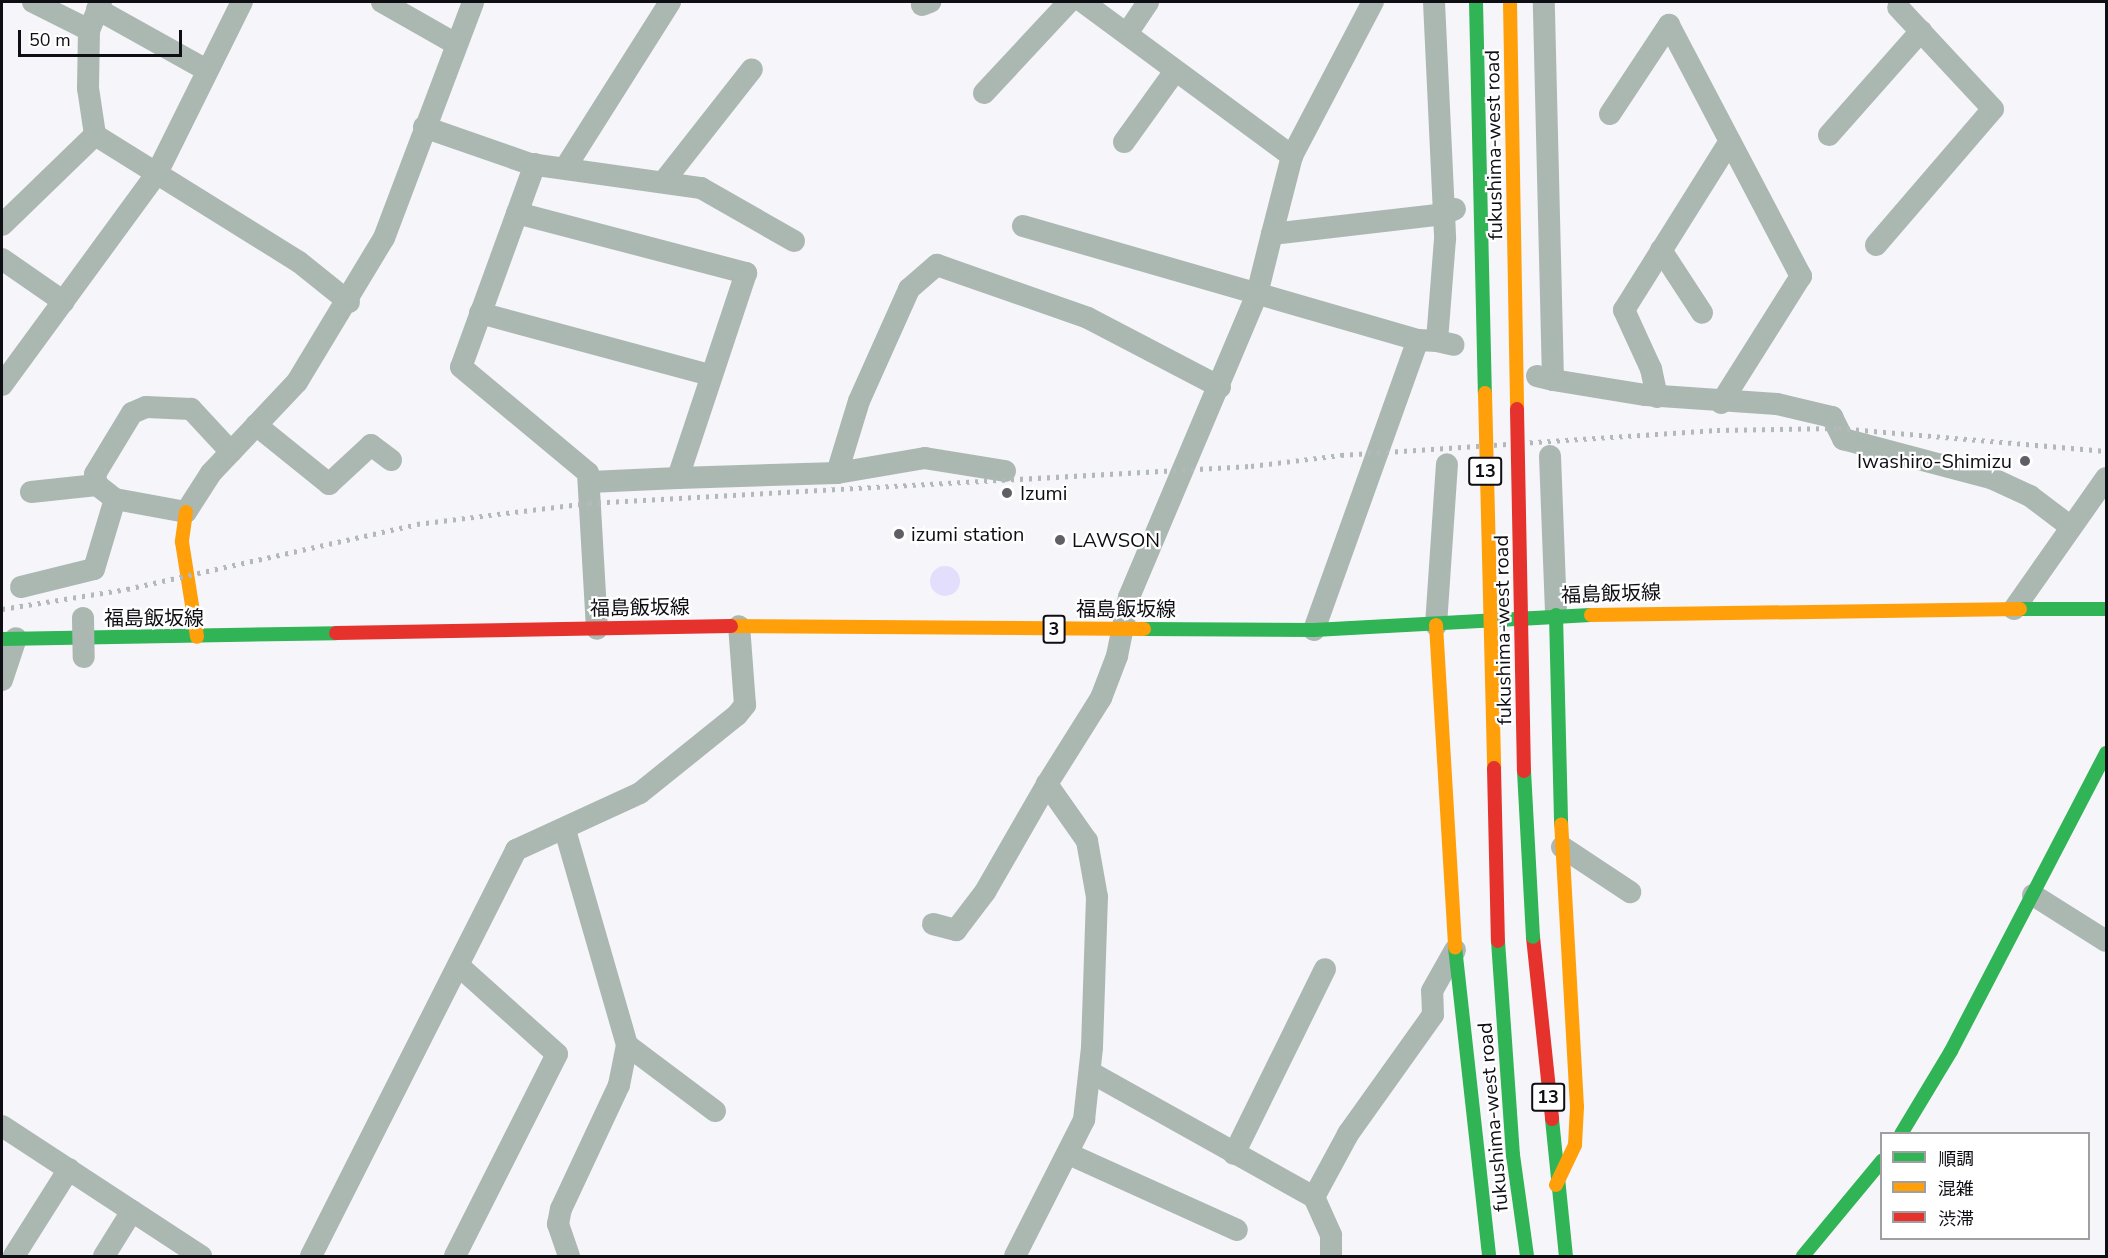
<!DOCTYPE html>
<html>
<head>
<meta charset="utf-8">
<style>
  body { margin:0 }
  #map { position:relative; width:2108px; height:1258px; overflow:hidden; background:#f6f5fa; font-family:"Nunito Sans","Noto Sans JP",sans-serif }
  div>[style] { position:absolute }
  .green>* { inset:0; background:#e3defc }
  .round { border-radius:50% }
  .street>* { height:22px; margin:-11px; padding:0 11px; transform-origin:11px; border-radius:11px; background:#abb8b2 }
  .fast>* { height:14px; margin:-7px; padding:0 7px; transform-origin:7px; border-radius:7px; background:#30b455 }
  .slow>* { height:14px; margin:-7px; padding:0 7px; transform-origin:7px; border-radius:7px; background:#ff9f0a }
  .jam>* { height:14px; margin:-7px; padding:0 7px; transform-origin:7px; border-radius:7px; background:#e5322d }
  .rail>* { height:4.5px; margin-top:-2.25px; transform-origin:0; background:repeating-linear-gradient(90deg,#b3b9b8 0 3px,transparent 0 9px) }
  .street-bridge>* { height:22px; margin:-11px; padding:0 11px; transform-origin:11px; border-radius:11px; background:#abb8b2 }
  .fast-bridge>* { height:14px; margin:-7px; padding:0 7px; transform-origin:7px; border-radius:7px; background:#30b455 }
  .slow-bridge>* { height:14px; margin:-7px; padding:0 7px; transform-origin:7px; border-radius:7px; background:#ff9f0a }
  .jam-bridge>* { height:14px; margin:-7px; padding:0 7px; transform-origin:7px; border-radius:7px; background:#e5322d }
  .dots>* { width:16px; height:16px; translate:-50% -50%; box-sizing:border-box; border:3px solid #fff; border-radius:50% }
  span { translate:-50% -50%; white-space:nowrap; text-align:center; line-height:1.15; -webkit-text-stroke:4.5px #fff; paint-order:stroke }
  .shield-label span { padding:2px 4px; background:#fff; border:2px solid; border-radius:4px; -webkit-text-stroke-width:0 }
  .shield-label { font-size:18px; color:#100e15; font-weight:700 }
  .street-label { font-size:20px; color:#100e15 }
  .poi-label { font-size:20px; color:#100e15 }
  .right { translate:-100% -50%; text-align:right }
  .left { translate:0 -50%; text-align:left }
  .frame { position:absolute; inset:0; border:3px solid #100e15; pointer-events:none }
  .legend { position:absolute; left:1880px; top:1132px; width:210px; height:108px; box-sizing:border-box; background:#fff; border:2px solid #9f9fa1; margin:0; padding:8px 10px; list-style:none; font-size:18px; color:#100e15 }
  .legend li { display:flex; align-items:center; gap:12px; height:30px }
  .legend b { width:30px; border:2px solid #9f9fa1 }
  .scale { position:absolute; left:18px; top:30px; width:164px; height:27px; box-sizing:border-box; border:3px solid #100e15; border-top:0; padding-left:8px; font-size:18px; line-height:21px; white-space:nowrap; color:#100e15; -webkit-text-stroke:4px #fff; paint-order:stroke }
</style>
</head>
<body>
<div id="map">
  <div class="green">
    <div class="round" style="left:930px;top:566px;width:30px;height:30px"></div>
  </div>
  <div class="street">
    <div style="left:33px;top:2px;width:63px;rotate:26.6deg"></div>
    <div style="left:101px;top:2px;width:30px;rotate:113deg"></div>
    <div style="left:89px;top:30px;width:58px;rotate:91deg"></div>
    <div style="left:88px;top:88px;width:48px;rotate:81.5deg"></div>
    <div style="left:95px;top:135px;width:240px;rotate:31.9deg"></div>
    <div style="left:299px;top:262px;width:64px;rotate:38.7deg"></div>
    <div style="left:382px;top:2px;width:85px;rotate:29.6deg"></div>
    <div style="left:1083px;top:2px;width:260px;rotate:36.4deg"></div>
    <div style="left:1434px;top:2px;width:237px;rotate:87.3deg"></div>
    <div style="left:1445px;top:239px;width:102px;rotate:94.5deg"></div>
    <div style="left:1437px;top:341px;width:17px;rotate:13deg"></div>
    <div style="left:922px;top:5px;width:9px;rotate:-21deg"></div>
    <div style="left:97px;top:9px;width:124px;rotate:29.1deg"></div>
    <div style="left:1128px;top:32px;width:36px;rotate:-56deg"></div>
    <div style="left:984px;top:93px;width:125px;rotate:-47deg"></div>
    <div style="left:1610px;top:114px;width:107px;rotate:-56.5deg"></div>
    <div style="left:1669px;top:25px;width:284px;rotate:62.3deg"></div>
    <div style="left:1801px;top:276px;width:150px;rotate:122.2deg"></div>
    <div style="left:424px;top:127px;width:112px;rotate:19.2deg"></div>
    <div style="left:530px;top:164px;width:173px;rotate:8deg"></div>
    <div style="left:701px;top:188px;width:107px;rotate:29.7deg"></div>
    <div style="left:1829px;top:135px;width:139px;rotate:-48.5deg"></div>
    <div style="left:1124px;top:142px;width:87px;rotate:-54.3deg"></div>
    <div style="left:535px;top:164px;width:216px;rotate:110deg"></div>
    <div style="left:461px;top:367px;width:165px;rotate:39.8deg"></div>
    <div style="left:588px;top:473px;width:156px;rotate:86.7deg"></div>
    <div style="left:567px;top:165px;width:193px;rotate:-57.7deg"></div>
    <div style="left:664px;top:181px;width:142px;rotate:-51.8deg"></div>
    <div style="left:517px;top:213px;width:237px;rotate:14.7deg"></div>
    <div style="left:746px;top:273px;width:216px;rotate:108.4deg"></div>
    <div style="left:678px;top:478px;width:88px;rotate:177.4deg"></div>
    <div style="left:2px;top:225px;width:129px;rotate:-44.1deg"></div>
    <div style="left:1023px;top:226px;width:411px;rotate:16.1deg"></div>
    <div style="left:1418px;top:340px;width:19px;rotate:3deg"></div>
    <div style="left:1272px;top:234px;width:81px;rotate:-75.6deg"></div>
    <div style="left:1292px;top:156px;width:174px;rotate:-62.3deg"></div>
    <div style="left:1876px;top:245px;width:179px;rotate:-49.3deg"></div>
    <div style="left:1993px;top:109px;width:139px;rotate:-133deg"></div>
    <div style="left:1661px;top:250px;width:75px;rotate:56.9deg"></div>
    <div style="left:2px;top:259px;width:75px;rotate:34.7deg"></div>
    <div style="left:480px;top:313px;width:238px;rotate:15.1deg"></div>
    <div style="left:1537px;top:376px;width:16px;rotate:14deg"></div>
    <div style="left:1553px;top:380px;width:378px;rotate:-91.4deg"></div>
    <div style="left:1553px;top:380px;width:94px;rotate:9.2deg"></div>
    <div style="left:1646px;top:395px;width:131px;rotate:3.9deg"></div>
    <div style="left:1777px;top:404px;width:57px;rotate:13.3deg"></div>
    <div style="left:1832px;top:417px;width:25px;rotate:63deg"></div>
    <div style="left:1843px;top:439px;width:153px;rotate:14.8deg"></div>
    <div style="left:1991px;top:478px;width:43px;rotate:24.8deg"></div>
    <div style="left:2030px;top:496px;width:51px;rotate:37.1deg"></div>
    <div style="left:2px;top:385px;width:263px;rotate:-53.8deg"></div>
    <div style="left:157px;top:173px;width:191px;rotate:-63.6deg"></div>
    <div style="left:1657px;top:397px;width:29px;rotate:-102deg"></div>
    <div style="left:1651px;top:369px;width:65px;rotate:-114.6deg"></div>
    <div style="left:1624px;top:310px;width:199px;rotate:-57.9deg"></div>
    <div style="left:256px;top:425px;width:94px;rotate:38.9deg"></div>
    <div style="left:329px;top:484px;width:57px;rotate:-42.9deg"></div>
    <div style="left:371px;top:445px;width:25px;rotate:37deg"></div>
    <div style="left:231px;top:452px;width:59px;rotate:-132.9deg"></div>
    <div style="left:191px;top:409px;width:45px;rotate:-177.5deg"></div>
    <div style="left:146px;top:407px;width:15px;rotate:157deg"></div>
    <div style="left:132px;top:413px;width:71px;rotate:121.2deg"></div>
    <div style="left:95px;top:474px;width:11px;rotate:80deg"></div>
    <div style="left:97px;top:485px;width:23px;rotate:38deg"></div>
    <div style="left:115px;top:499px;width:72px;rotate:10.4deg"></div>
    <div style="left:186px;top:512px;width:46px;rotate:-57.3deg"></div>
    <div style="left:211px;top:473px;width:125px;rotate:-46.6deg"></div>
    <div style="left:297px;top:382px;width:168px;rotate:-58.9deg"></div>
    <div style="left:384px;top:238px;width:252px;rotate:-69.3deg"></div>
    <div style="left:1550px;top:456px;width:159px;rotate:87.8deg"></div>
    <div style="left:1005px;top:471px;width:81px;rotate:-170.8deg"></div>
    <div style="left:925px;top:458px;width:89px;rotate:170.3deg"></div>
    <div style="left:837px;top:473px;width:75px;rotate:-73deg"></div>
    <div style="left:859px;top:401px;width:123px;rotate:-65.9deg"></div>
    <div style="left:909px;top:289px;width:37px;rotate:-41deg"></div>
    <div style="left:937px;top:265px;width:160px;rotate:19.3deg"></div>
    <div style="left:1088px;top:318px;width:149px;rotate:27.6deg"></div>
    <div style="left:678px;top:478px;width:159px;rotate:-1.8deg"></div>
    <div style="left:31px;top:492px;width:66px;rotate:-6.1deg"></div>
    <div style="left:21px;top:587px;width:75px;rotate:-13.9deg"></div>
    <div style="left:94px;top:569px;width:73px;rotate:-73.3deg"></div>
    <div style="left:2014px;top:609px;width:160px;rotate:-54.9deg"></div>
    <div style="left:1436px;top:625px;width:161px;rotate:-86.1deg"></div>
    <div style="left:1314px;top:630px;width:308px;rotate:-70.3deg"></div>
    <div style="left:2px;top:680px;width:44px;rotate:-71.6deg"></div>
    <div style="left:565px;top:830px;width:224px;rotate:73.9deg"></div>
    <div style="left:627px;top:1045px;width:110px;rotate:36.9deg"></div>
    <div style="left:1562px;top:847px;width:82px;rotate:33.5deg"></div>
    <div style="left:2033px;top:895px;width:86px;rotate:32.2deg"></div>
    <div style="left:933px;top:924px;width:24px;rotate:15deg"></div>
    <div style="left:956px;top:930px;width:48px;rotate:-52.7deg"></div>
    <div style="left:985px;top:892px;width:125px;rotate:-60.1deg"></div>
    <div style="left:1090px;top:1072px;width:257px;rotate:29.2deg"></div>
    <div style="left:1314px;top:1197px;width:42px;rotate:65.9deg"></div>
    <div style="left:1331px;top:1235px;width:21px;rotate:90deg"></div>
    <div style="left:2px;top:1126px;width:238px;rotate:33.2deg"></div>
    <div style="left:1234px;top:1154px;width:206px;rotate:-63.8deg"></div>
    <div style="left:1071px;top:1155px;width:182px;rotate:24.3deg"></div>
    <div style="left:1314px;top:1197px;width:72px;rotate:-61.6deg"></div>
    <div style="left:1348px;top:1134px;width:146px;rotate:-54.5deg"></div>
    <div style="left:1433px;top:1015px;width:24px;rotate:-92deg"></div>
    <div style="left:1432px;top:991px;width:47px;rotate:-60.7deg"></div>
    <div style="left:14px;top:1256px;width:103px;rotate:-57.7deg"></div>
    <div style="left:104px;top:1256px;width:53px;rotate:-58.1deg"></div>
    <div style="left:311px;top:1256px;width:455px;rotate:-63.2deg"></div>
    <div style="left:516px;top:850px;width:136px;rotate:-24.7deg"></div>
    <div style="left:640px;top:793px;width:124px;rotate:-38.8deg"></div>
    <div style="left:737px;top:715px;width:13px;rotate:-51deg"></div>
    <div style="left:745px;top:705px;width:79px;rotate:-94.3deg"></div>
    <div style="left:455px;top:1256px;width:226px;rotate:-63.2deg"></div>
    <div style="left:557px;top:1054px;width:130px;rotate:-138.1deg"></div>
    <div style="left:569px;top:1256px;width:34px;rotate:-109deg"></div>
    <div style="left:558px;top:1224px;width:15px;rotate:-79deg"></div>
    <div style="left:561px;top:1209px;width:137px;rotate:-64.9deg"></div>
    <div style="left:619px;top:1085px;width:41px;rotate:-78.7deg"></div>
    <div style="left:1015px;top:1256px;width:153px;rotate:-63.1deg"></div>
    <div style="left:1084px;top:1120px;width:73px;rotate:-83.7deg"></div>
    <div style="left:1092px;top:1047px;width:150px;rotate:-88.1deg"></div>
    <div style="left:1097px;top:897px;width:57px;rotate:-100.1deg"></div>
    <div style="left:1087px;top:841px;width:70px;rotate:-125.1deg"></div>
    <div style="left:1047px;top:784px;width:102px;rotate:-57.9deg"></div>
    <div style="left:1101px;top:698px;width:45px;rotate:-69.1deg"></div>
    <div style="left:1117px;top:656px;width:60px;rotate:-78.5deg"></div>
    <div style="left:1129px;top:597px;width:329px;rotate:-67.1deg"></div>
    <div style="left:1257px;top:294px;width:62px;rotate:-76deg"></div>
    <div style="left:1272px;top:234px;width:173px;rotate:-6.6deg"></div>
    <div style="left:1444px;top:214px;width:12px;rotate:-24deg"></div>
  </div>
  <div class="fast">
    <div style="left:2020px;top:609px;width:86px"></div>
    <div style="left:1556px;top:615px;width:209px;rotate:88.6deg"></div>
    <div style="left:1144px;top:629px;width:170px;rotate:0.3deg"></div>
    <div style="left:1314px;top:630px;width:277px;rotate:-3.1deg"></div>
    <div style="left:2px;top:639px;width:334px;rotate:-1deg"></div>
    <div style="left:1498px;top:941px;width:215px;rotate:86deg"></div>
    <div style="left:1513px;top:1155px;width:102px;rotate:82.1deg"></div>
    <div style="left:1455px;top:947px;width:311px;rotate:83.7deg"></div>
    <div style="left:1552px;top:1119px;width:138px;rotate:84.2deg"></div>
    <div style="left:1901px;top:1134px;width:97px;rotate:-58.9deg"></div>
    <div style="left:1951px;top:1051px;width:336px;rotate:-62.5deg"></div>
    <div style="left:1803px;top:1256px;width:124px;rotate:-50.3deg"></div>
  </div>
  <div class="slow">
    <div style="left:186px;top:512px;width:30px;rotate:98deg"></div>
    <div style="left:182px;top:542px;width:96px;rotate:81deg"></div>
    <div style="left:1591px;top:615px;width:429px;rotate:-0.8deg"></div>
    <div style="left:1436px;top:625px;width:323px;rotate:86.6deg"></div>
    <div style="left:731px;top:626px;width:413px;rotate:0.4deg"></div>
    <div style="left:1556px;top:1185px;width:44px;rotate:-64.6deg"></div>
    <div style="left:1575px;top:1145px;width:38px;rotate:-87deg"></div>
    <div style="left:1577px;top:1107px;width:283px;rotate:-93.2deg"></div>
  </div>
  <div class="jam">
    <div style="left:336px;top:633px;width:395px;rotate:-1deg"></div>
    <div style="left:1533px;top:937px;width:183px;rotate:84deg"></div>
  </div>
  <div class="rail">
    <div style="left:2px;top:609px;width:127px;rotate:-9.1deg"></div>
    <div style="left:127px;top:589px;width:297px;rotate:-12.6deg"></div>
    <div style="left:417px;top:524px;width:173px;rotate:-7deg"></div>
    <div style="left:589px;top:503px;width:663px;rotate:-3.2deg"></div>
    <div style="left:1251px;top:466px;width:91px;rotate:-7deg"></div>
    <div style="left:1341px;top:455px;width:377px;rotate:-3.8deg"></div>
    <div style="left:1717px;top:430px;width:121px;rotate:-0.9deg"></div>
    <div style="left:1838px;top:428px;width:269px;rotate:4.9deg"></div>
  </div>
  <div class="street-bridge">
    <div style="left:83px;top:618px;width:39px;rotate:89deg"></div>
  </div>
  <div class="fast-bridge">
    <div style="left:1476px;top:2px;width:391px;rotate:88.7deg"></div>
    <div style="left:1524px;top:771px;width:166px;rotate:86.9deg"></div>
  </div>
  <div class="slow-bridge">
    <div style="left:1510px;top:2px;width:407px;rotate:89deg"></div>
    <div style="left:1485px;top:393px;width:375px;rotate:88.6deg"></div>
  </div>
  <div class="jam-bridge">
    <div style="left:1517px;top:409px;width:362px;rotate:88.9deg"></div>
    <div style="left:1494px;top:768px;width:173px;rotate:88.7deg"></div>
  </div>
  <div class="dots">
    <div style="left:2025px;top:461px;background:#605f65"></div>
    <div style="left:1007px;top:493px;background:#605f65"></div>
    <div style="left:899px;top:534px;background:#605f65"></div>
    <div style="left:1060px;top:540px;background:#605f65"></div>
  </div>
  <div class="shield-label">
    <span style="left:1485px;top:471px">13</span>
    <span style="left:1054px;top:629px">3</span>
    <span style="left:1548px;top:1097px">13</span>
  </div>
  <div class="street-label">
    <span style="left:1494px;top:145px;rotate:-91deg">fukushima-west road</span>
    <span style="left:1611px;top:594px;rotate:-2deg">福島飯坂線</span>
    <span style="left:640px;top:608px;rotate:-1deg">福島飯坂線</span>
    <span style="left:1126px;top:609px">福島飯坂線</span>
    <span style="left:154px;top:618px">福島飯坂線</span>
    <span style="left:1503px;top:630px;rotate:-91deg">fukushima-west road</span>
    <span style="left:1493px;top:1117px;rotate:-95deg">fukushima-west road</span>
  </div>
  <div class="poi-label">
    <span class="right" style="left:2012px;top:461px">Iwashiro-Shimizu</span>
    <span class="left" style="left:1020px;top:493px">Izumi</span>
    <span class="left" style="left:911px;top:534px">izumi station</span>
    <span class="left" style="left:1072px;top:540px">LAWSON</span>
  </div>
  <div class="frame"></div>
  <ul class="legend">
  <li><b style="height:8px;background:#30b455"></b>順調</li>
  <li><b style="height:8px;background:#ff9f0a"></b>混雑</li>
  <li><b style="height:8px;background:#e5322d"></b>渋滞</li>
  </ul>
  <div class="scale">50 m</div>
</div>
</body>
</html>
